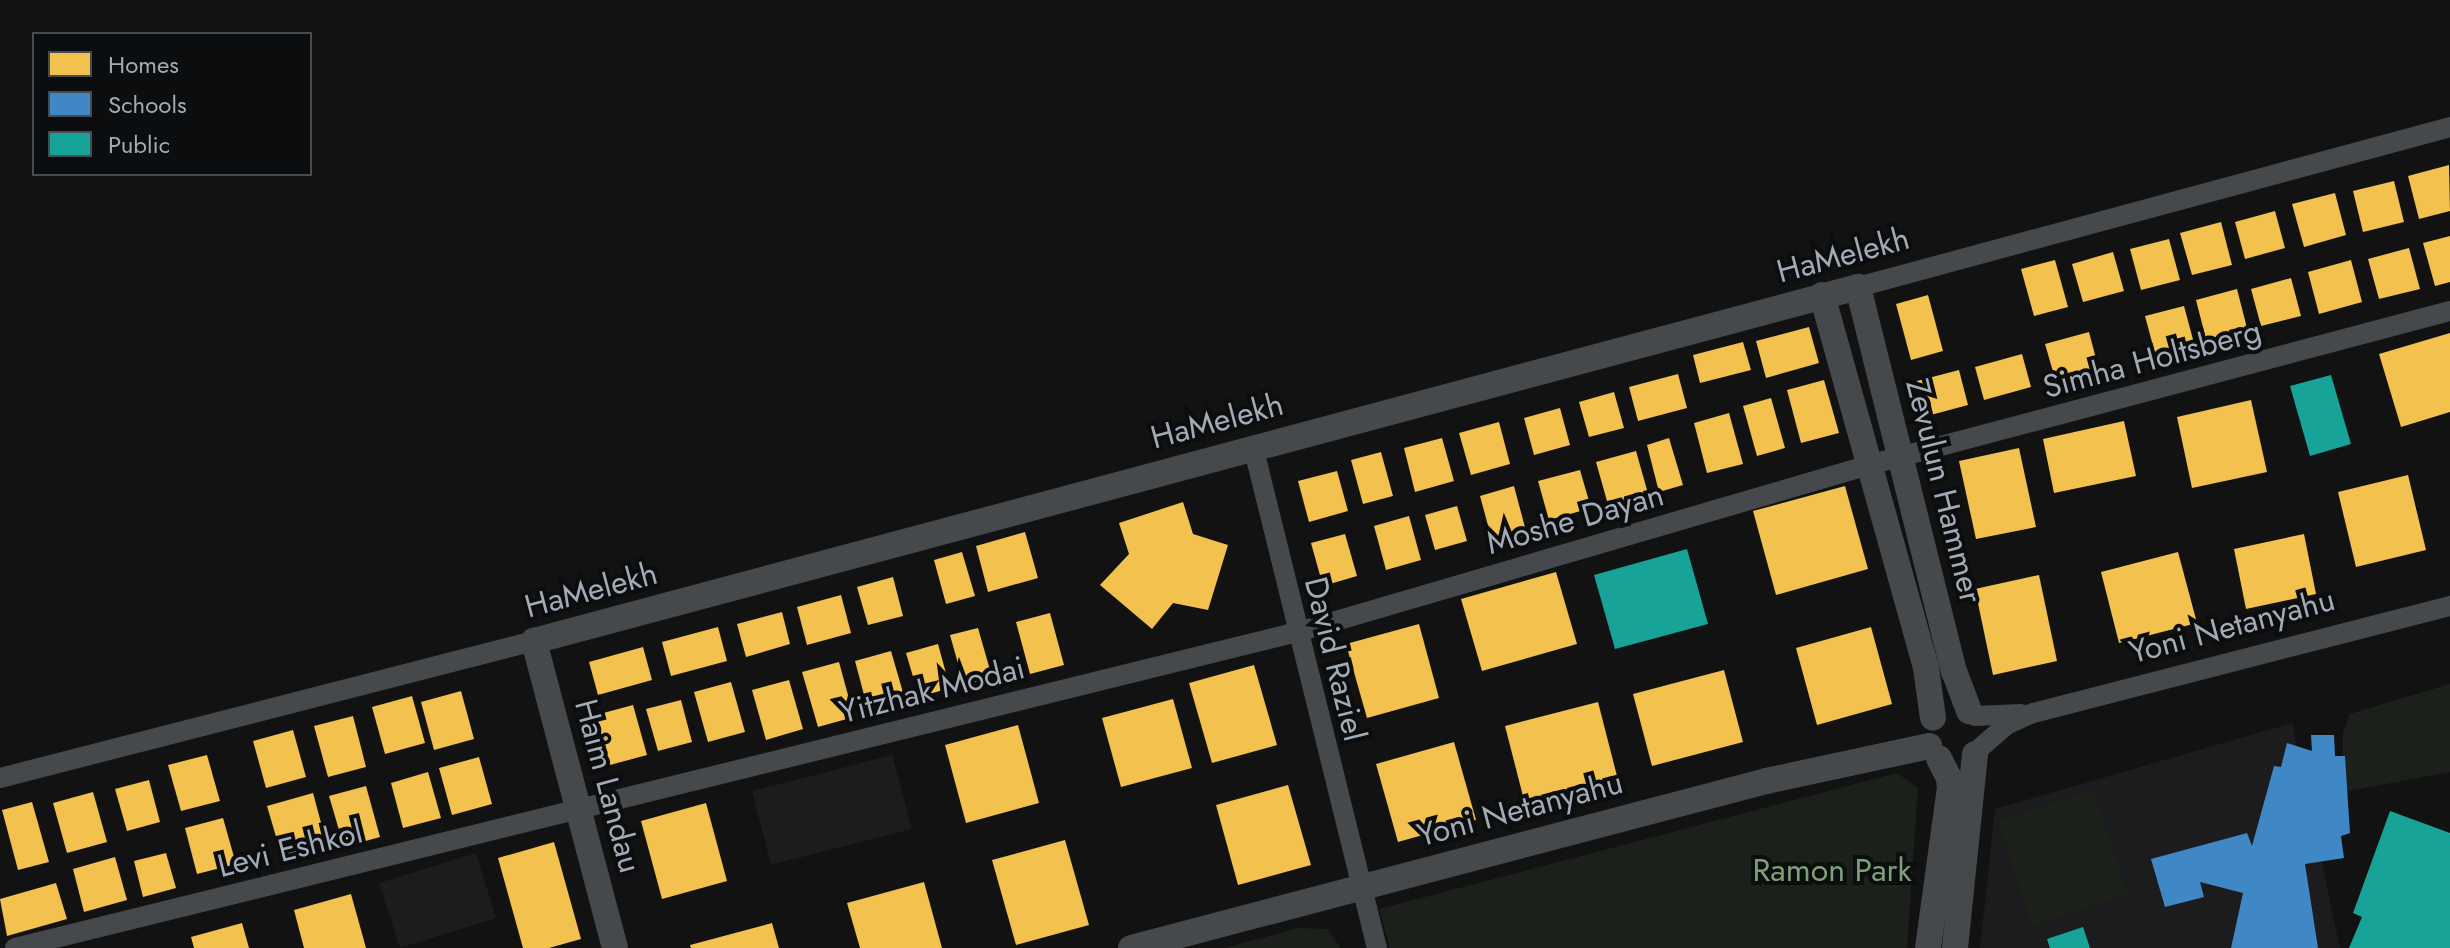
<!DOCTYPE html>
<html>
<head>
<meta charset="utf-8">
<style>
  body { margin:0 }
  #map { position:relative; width:2450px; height:948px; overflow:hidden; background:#121212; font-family:Jost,sans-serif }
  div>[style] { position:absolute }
  .built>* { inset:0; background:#1c1c1e }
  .green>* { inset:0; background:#1b211a }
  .homes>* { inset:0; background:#f2c14e }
  .schools>* { inset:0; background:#3f88c5 }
  .public>* { inset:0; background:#17a398 }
  .minor>* { height:20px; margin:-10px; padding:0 10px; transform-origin:10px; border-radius:10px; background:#46494b }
  .tertiary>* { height:26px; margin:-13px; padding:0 13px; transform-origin:13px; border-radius:13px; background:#46494b }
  span { translate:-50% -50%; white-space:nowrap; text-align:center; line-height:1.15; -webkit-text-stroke:8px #0c0d0e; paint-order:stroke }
  .street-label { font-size:32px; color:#a2abb5 }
  .park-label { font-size:32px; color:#7da177 }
  .legend { position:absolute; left:32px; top:32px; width:280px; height:144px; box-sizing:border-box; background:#0c0d0e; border:2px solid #484c51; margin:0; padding:10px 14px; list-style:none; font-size:24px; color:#a2abb5 }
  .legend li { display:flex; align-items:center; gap:16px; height:40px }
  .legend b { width:40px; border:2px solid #484c51 }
</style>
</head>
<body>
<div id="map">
  <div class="built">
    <div style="clip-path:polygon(2292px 723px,2340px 948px,1980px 948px,1995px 809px)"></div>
    <div style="clip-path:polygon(892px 755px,912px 829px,771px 865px,752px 791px)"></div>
    <div style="clip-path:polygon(476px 853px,496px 918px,400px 948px,379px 883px)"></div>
  </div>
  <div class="green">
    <div style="clip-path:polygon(2450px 684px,2450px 772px,2343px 792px,2343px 732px,2350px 714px)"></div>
    <div style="clip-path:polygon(1897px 773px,1918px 788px,1907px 948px,1390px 948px,1379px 909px)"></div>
    <div style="clip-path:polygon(2094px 789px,2128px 895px,2032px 926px,1998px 821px)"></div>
    <div style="clip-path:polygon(1299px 928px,1327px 929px,1341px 948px,1224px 948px)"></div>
  </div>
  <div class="homes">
    <div style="clip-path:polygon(2449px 165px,2450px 211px,2419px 219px,2408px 176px)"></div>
    <div style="clip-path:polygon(2394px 181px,2404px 222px,2363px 232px,2353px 191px)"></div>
    <div style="clip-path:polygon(2335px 193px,2346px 235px,2304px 247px,2292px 204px)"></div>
    <div style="clip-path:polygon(2275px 211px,2285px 248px,2245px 259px,2235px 222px)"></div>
    <div style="clip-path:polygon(2221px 222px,2232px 265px,2192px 275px,2180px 233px)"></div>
    <div style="clip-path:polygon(2450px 236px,2450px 282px,2435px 286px,2423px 243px)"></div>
    <div style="clip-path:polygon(2169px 239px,2180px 280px,2141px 290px,2130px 249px)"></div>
    <div style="clip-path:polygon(2409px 248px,2420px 289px,2379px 299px,2368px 259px)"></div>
    <div style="clip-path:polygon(2113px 252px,2124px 291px,2083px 302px,2072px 264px)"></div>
    <div style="clip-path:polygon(2055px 260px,2068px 307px,2034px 316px,2021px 269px)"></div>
    <div style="clip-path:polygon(2351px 260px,2362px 302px,2319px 314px,2308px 272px)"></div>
    <div style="clip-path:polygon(2291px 278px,2301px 316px,2261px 326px,2251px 289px)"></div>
    <div style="clip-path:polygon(2237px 289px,2248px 332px,2207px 343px,2196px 300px)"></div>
    <div style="clip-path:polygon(1928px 295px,1943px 351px,1911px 360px,1896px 304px)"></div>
    <div style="clip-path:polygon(2184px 306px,2195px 347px,2156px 357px,2145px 316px)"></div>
    <div style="clip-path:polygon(1809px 327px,1819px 363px,1766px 378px,1756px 341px)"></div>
    <div style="clip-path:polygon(2089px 332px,2099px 370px,2056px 382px,2045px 344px)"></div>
    <div style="clip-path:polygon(2450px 333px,2450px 412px,2401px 427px,2379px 354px)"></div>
    <div style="clip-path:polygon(1743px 342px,1751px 370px,1700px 383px,1693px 355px)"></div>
    <div style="clip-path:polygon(2022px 354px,2031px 387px,1984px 400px,1975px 367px)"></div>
    <div style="clip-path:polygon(1959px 370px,1968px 405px,1927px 416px,1917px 381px)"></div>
    <div style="clip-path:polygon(1678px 374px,1687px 408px,1638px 421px,1629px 387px)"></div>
    <div style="clip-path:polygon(1824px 380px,1839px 433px,1801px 443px,1787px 390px)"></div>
    <div style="clip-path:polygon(1614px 392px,1624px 428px,1589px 437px,1579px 402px)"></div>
    <div style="clip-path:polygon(1771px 398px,1785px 448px,1757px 456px,1743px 406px)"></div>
    <div style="clip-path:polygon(2251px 400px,2267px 472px,2192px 488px,2177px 417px)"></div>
    <div style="clip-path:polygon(1560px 408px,1570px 445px,1534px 455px,1524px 418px)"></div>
    <div style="clip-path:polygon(1729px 413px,1743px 464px,1707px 473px,1694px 423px)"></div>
    <div style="clip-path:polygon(2124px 421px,2136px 476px,2054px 493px,2043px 439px)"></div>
    <div style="clip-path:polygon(1499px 422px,1510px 464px,1471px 475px,1459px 433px)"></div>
    <div style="clip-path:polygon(1442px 438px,1454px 481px,1415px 492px,1404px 448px)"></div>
    <div style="clip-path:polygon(1669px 438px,1683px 485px,1659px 492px,1647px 445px)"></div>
    <div style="clip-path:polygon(2019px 448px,2036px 527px,1976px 539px,1959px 461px)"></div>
    <div style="clip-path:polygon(1636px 451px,1649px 497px,1609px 508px,1596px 462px)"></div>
    <div style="clip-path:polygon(1381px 452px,1393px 496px,1363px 504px,1351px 460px)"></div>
    <div style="clip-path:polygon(1580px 470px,1591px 508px,1549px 520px,1538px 481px)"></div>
    <div style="clip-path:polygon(1337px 471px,1348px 511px,1309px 522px,1298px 481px)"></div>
    <div style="clip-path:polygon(2408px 475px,2426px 550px,2356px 567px,2338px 492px)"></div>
    <div style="clip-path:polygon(1514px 486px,1527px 535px,1493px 544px,1480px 496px)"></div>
    <div style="clip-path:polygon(1845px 486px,1868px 569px,1776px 595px,1753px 511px)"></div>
    <div style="clip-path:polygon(1183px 502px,1193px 534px,1228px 545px,1208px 610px,1173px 603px,1152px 629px,1100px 585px,1129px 554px,1119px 523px)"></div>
    <div style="clip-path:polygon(1457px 506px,1467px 541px,1435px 550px,1425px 515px)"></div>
    <div style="clip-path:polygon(1409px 516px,1421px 560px,1386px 570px,1374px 526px)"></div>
    <div style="clip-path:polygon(1025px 532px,1038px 578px,988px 592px,976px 546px)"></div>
    <div style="clip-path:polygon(1345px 534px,1357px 576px,1323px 586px,1311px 543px)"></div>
    <div style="clip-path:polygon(2304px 534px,2316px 594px,2246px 609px,2234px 549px)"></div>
    <div style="clip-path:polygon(962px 552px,975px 596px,946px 604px,934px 560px)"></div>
    <div style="clip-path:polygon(2178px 552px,2197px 623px,2119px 643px,2101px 572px)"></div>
    <div style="clip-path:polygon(1556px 572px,1577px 644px,1482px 671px,1461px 599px)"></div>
    <div style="clip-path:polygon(2039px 575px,2057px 661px,1993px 675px,1975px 589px)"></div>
    <div style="clip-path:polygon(893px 577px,903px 616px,868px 625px,857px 587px)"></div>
    <div style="clip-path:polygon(841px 595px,851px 633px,807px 645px,797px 607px)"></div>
    <div style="clip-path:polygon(782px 612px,790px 644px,746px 657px,737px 624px)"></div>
    <div style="clip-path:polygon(1050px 613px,1064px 665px,1030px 674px,1016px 622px)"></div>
    <div style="clip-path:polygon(1419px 624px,1439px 698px,1367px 718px,1346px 644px)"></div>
    <div style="clip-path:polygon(718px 627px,727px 661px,671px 676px,662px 642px)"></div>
    <div style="clip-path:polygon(1871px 627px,1892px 704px,1817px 725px,1796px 648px)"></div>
    <div style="clip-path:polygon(978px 628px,992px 677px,964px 685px,950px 635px)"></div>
    <div style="clip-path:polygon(938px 644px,950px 688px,919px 697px,906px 653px)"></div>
    <div style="clip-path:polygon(643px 647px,652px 680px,598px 695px,589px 662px)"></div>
    <div style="clip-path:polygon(891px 651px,904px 696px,867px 706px,855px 661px)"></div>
    <div style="clip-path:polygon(839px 662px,854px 717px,818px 727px,802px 672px)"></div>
    <div style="clip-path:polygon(1254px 665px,1277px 745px,1212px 763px,1189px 683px)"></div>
    <div style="clip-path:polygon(1724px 670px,1743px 742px,1652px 766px,1633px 694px)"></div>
    <div style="clip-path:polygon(789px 680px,803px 729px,766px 740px,752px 690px)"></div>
    <div style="clip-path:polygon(731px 682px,745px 732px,708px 742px,694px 692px)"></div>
    <div style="clip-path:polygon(461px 691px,474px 739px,434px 750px,421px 702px)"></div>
    <div style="clip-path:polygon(412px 696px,425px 743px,385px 754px,372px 707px)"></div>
    <div style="clip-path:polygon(1173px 699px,1192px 768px,1121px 787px,1102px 718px)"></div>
    <div style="clip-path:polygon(681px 700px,692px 742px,658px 751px,646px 709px)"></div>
    <div style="clip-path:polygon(1598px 702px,1617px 776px,1524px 800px,1505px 726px)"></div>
    <div style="clip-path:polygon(633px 705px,647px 755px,610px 765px,596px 715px)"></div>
    <div style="clip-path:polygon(353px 716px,366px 767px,328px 777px,314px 726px)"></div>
    <div style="clip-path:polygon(1018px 725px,1039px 803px,966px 823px,945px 745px)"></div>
    <div style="clip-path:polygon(293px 730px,306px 777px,266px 788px,253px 741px)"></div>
    <div style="clip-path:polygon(1454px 742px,1476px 820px,1398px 842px,1376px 764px)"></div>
    <div style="clip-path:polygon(207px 755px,220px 801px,181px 811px,168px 765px)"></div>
    <div style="clip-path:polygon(479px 757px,492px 804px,452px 815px,439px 768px)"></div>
    <div style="clip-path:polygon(428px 772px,441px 818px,403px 828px,391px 783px)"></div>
    <div style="clip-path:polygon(149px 780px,160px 822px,127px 831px,115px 789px)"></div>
    <div style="clip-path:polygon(1288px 785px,1311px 865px,1238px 885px,1216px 805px)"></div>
    <div style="clip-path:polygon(366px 786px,380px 837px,344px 847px,329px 796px)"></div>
    <div style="clip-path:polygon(93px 792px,107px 842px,67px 853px,53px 803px)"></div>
    <div style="clip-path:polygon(313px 793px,327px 845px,282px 857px,267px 806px)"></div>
    <div style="clip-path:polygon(32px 802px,49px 862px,18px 870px,2px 810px)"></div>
    <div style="clip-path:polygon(706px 803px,727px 881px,662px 899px,641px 821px)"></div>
    <div style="clip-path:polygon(223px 818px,236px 864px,197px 874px,185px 828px)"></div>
    <div style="clip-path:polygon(1065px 840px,1089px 925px,1016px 945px,992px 860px)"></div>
    <div style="clip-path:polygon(554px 842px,581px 939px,549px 948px,523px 948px,498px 858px)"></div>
    <div style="clip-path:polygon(166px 853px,176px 888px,143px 897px,134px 861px)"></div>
    <div style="clip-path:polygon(115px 857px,127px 900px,84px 912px,73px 869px)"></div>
    <div style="clip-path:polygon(924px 882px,942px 948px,860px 948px,847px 903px)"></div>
    <div style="clip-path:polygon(56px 883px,67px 919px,7px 936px,0 899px)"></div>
    <div style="clip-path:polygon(351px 894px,366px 948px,304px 948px,294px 910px)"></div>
    <div style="clip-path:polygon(242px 923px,249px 948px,194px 948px,191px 937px)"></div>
    <div style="clip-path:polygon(772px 923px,779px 948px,691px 948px,690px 945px)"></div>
  </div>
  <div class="schools">
    <div style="clip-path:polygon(2311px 735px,2334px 735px,2335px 756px,2345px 756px,2350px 833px,2341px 836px,2344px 858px,2305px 864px,2318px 948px,2231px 948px,2243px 893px,2200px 882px,2204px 897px,2165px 907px,2151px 859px,2247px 833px,2252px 846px,2274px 766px,2281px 767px,2287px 743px,2312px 751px)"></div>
  </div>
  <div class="public">
    <div style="clip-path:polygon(2331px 375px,2351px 444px,2310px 456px,2290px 386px)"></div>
    <div style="clip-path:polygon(1687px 549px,1708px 624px,1615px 649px,1594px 575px)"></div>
    <div style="clip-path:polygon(2390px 811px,2450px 833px,2450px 948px,2349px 948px,2362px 917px,2353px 913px)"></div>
    <div style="clip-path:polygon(2083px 927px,2090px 948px,2050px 948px,2047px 939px)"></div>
  </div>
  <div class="minor">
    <div style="left:1858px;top:287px;width:613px;rotate:-15.12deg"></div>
    <div style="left:1253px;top:446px;width:517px;rotate:76.13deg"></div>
    <div style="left:1975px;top:716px;width:46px;rotate:-2.5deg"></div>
    <div style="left:1980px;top:748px;width:37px;rotate:-41deg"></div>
    <div style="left:2008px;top:724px;width:27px;rotate:-24deg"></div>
    <div style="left:2033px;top:713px;width:431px;rotate:-14.4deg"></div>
    <div style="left:0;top:778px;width:551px;rotate:-14.39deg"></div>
    <div style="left:15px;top:948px;width:1321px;rotate:-13.84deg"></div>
    <div style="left:1298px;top:632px;width:595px;rotate:-16.3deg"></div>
    <div style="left:1869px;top:465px;width:601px;rotate:-14.85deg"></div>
  </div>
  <div class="tertiary">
    <div style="left:1822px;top:295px;width:387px;rotate:74.4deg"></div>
    <div style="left:1926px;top:668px;width:50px;rotate:82deg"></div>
    <div style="left:615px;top:948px;width:318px;rotate:-104.8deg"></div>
    <div style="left:534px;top:641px;width:1371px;rotate:-14.97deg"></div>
    <div style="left:1858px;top:287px;width:396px;rotate:76deg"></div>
    <div style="left:1954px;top:671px;width:43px;rotate:69.4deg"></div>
    <div style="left:1131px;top:948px;width:657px;rotate:-14.73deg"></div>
    <div style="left:1766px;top:781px;width:167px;rotate:-12.1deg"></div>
    <div style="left:1928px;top:948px;width:162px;rotate:-82.2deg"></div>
    <div style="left:1950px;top:788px;width:10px;rotate:-96deg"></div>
    <div style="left:1949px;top:778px;width:22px;rotate:-117deg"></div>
    <div style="left:1955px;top:948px;width:195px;rotate:-84.1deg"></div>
  </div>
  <div class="street-label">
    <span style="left:1843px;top:255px;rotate:-15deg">HaMelekh</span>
    <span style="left:2152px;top:359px;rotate:-15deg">Simha Holtsberg</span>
    <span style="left:1217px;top:421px;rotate:-15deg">HaMelekh</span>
    <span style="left:1944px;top:491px;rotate:76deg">Zevulun Hammer</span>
    <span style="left:1575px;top:519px;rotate:-16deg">Moshe Dayan</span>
    <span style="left:591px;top:590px;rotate:-15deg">HaMelekh</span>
    <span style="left:2232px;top:626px;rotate:-15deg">Yoni Netanyahu</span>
    <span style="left:1335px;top:659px;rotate:76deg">David Raziel</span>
    <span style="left:932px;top:690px;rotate:-14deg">Yitzhak Modai</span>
    <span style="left:608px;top:786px;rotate:75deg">Haim Landau</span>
    <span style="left:1520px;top:809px;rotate:-15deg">Yoni Netanyahu</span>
    <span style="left:290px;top:849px;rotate:-14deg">Levi Eshkol</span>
  </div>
  <div class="park-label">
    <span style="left:1832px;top:870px">Ramon Park</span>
  </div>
  <ul class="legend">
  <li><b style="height:22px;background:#f2c14e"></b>Homes</li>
  <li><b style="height:22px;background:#3f88c5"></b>Schools</li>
  <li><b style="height:22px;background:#17a398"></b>Public</li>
  </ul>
</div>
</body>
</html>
